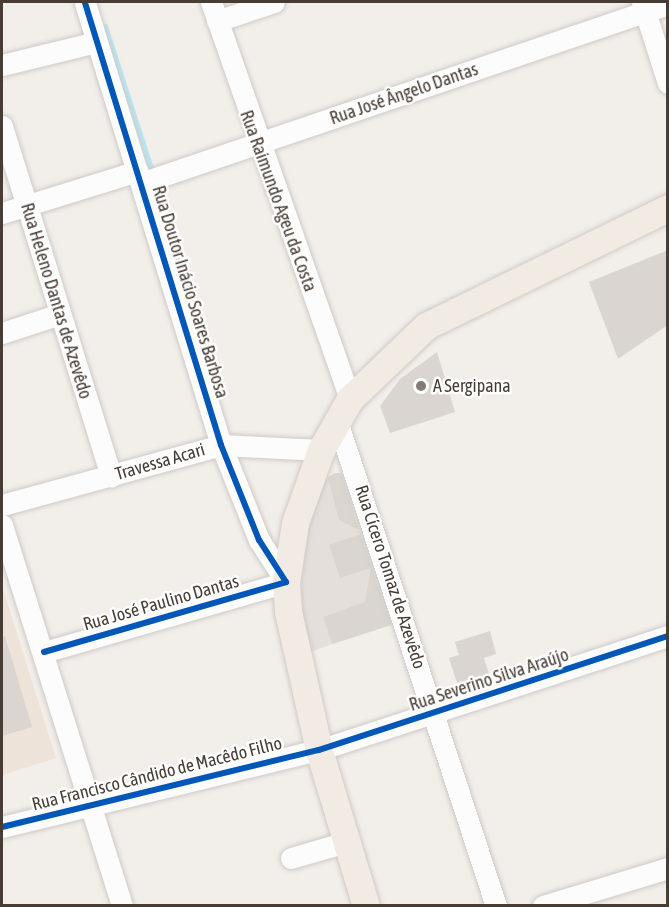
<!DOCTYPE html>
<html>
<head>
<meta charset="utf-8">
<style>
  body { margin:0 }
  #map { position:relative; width:669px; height:907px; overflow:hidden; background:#f2eeea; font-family:"Asap Condensed",sans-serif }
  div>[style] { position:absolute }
  .industrial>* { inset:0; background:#e5dfdb }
  .education>* { inset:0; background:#ede3d8 }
  .stream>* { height:5px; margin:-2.5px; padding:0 2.5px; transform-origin:2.5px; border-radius:2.5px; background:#b6e6f3 }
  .building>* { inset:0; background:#dad5d1 }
  .roads { filter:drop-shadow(0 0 2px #cecac6) drop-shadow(0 0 2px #cecac6) }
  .minor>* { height:21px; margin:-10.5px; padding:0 10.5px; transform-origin:10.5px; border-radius:10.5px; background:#fdfcfc }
  .major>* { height:27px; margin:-13.5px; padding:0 13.5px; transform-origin:13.5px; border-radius:13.5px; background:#f1ebe4 }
  .cycleway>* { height:6px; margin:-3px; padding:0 3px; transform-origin:3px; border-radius:3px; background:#0057b8 }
  .dots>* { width:16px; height:16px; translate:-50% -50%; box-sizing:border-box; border:3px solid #fff; border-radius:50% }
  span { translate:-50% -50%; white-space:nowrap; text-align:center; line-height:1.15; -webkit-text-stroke:5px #fff; paint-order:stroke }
  .street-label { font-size:18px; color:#483d35 }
  .poi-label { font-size:18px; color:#483d35 }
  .left { translate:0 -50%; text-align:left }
  .frame { position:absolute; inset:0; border:3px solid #483d35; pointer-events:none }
</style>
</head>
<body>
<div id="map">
  <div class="industrial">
    <div style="clip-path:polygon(335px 473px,343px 473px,394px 624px,306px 653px,301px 589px,309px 522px,322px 481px)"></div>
  </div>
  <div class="education">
    <div style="clip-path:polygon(4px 592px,56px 758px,2px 775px,2px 593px)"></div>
  </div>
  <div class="stream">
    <div style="left:105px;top:26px;width:157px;rotate:72.1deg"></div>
    <div style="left:156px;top:184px;width:106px;rotate:72.4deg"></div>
  </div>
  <div class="building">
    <div style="clip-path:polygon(668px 250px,668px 325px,618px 359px,589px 282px)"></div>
    <div style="clip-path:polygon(437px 352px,455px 412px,390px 433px,380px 406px,400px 379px)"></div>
    <div style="clip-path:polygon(335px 473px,341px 473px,359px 530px,339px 520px,328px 478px)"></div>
    <div style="clip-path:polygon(361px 534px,391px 625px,332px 644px,323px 617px,365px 602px,371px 568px,340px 578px,329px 545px)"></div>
    <div style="clip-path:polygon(490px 631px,496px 654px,484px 658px,489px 674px,457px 683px,449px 658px,459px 655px,455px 642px)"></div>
    <div style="clip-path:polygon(5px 636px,32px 727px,2px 736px,2px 637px)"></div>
  </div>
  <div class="roads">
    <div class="minor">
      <div style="left:211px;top:2px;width:421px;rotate:70.7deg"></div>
      <div style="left:642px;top:2px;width:85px;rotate:72.2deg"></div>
      <div style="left:217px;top:21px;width:60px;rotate:-18.4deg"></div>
      <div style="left:2px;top:65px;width:97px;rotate:-13.7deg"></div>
      <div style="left:2px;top:126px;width:367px;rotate:72.7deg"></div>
      <div style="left:141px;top:183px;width:557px;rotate:-18.76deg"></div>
      <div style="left:2px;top:213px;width:142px;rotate:-17.2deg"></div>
      <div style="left:2px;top:333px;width:61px;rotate:-18.1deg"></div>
      <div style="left:337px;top:421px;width:510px;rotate:71.85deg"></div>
      <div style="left:2px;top:505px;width:227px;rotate:-15.3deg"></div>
      <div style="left:221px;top:445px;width:100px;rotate:2.9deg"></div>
      <div style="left:2px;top:525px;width:399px;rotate:72.5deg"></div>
      <div style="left:44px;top:652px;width:252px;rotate:-16.1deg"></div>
      <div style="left:286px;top:582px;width:50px;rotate:-122.7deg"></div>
      <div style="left:259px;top:540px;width:102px;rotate:-111.8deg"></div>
      <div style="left:221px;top:445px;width:463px;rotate:-107.1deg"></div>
      <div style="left:2px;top:827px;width:326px;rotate:-13.7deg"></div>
      <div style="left:319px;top:750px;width:367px;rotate:-18.1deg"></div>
      <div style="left:291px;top:858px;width:57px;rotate:-16.2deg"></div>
      <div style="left:543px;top:906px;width:131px;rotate:-16.9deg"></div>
    </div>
    <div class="major">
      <div style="left:366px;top:906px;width:163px;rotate:-106.8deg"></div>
      <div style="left:319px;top:750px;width:142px;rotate:-102.6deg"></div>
      <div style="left:288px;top:611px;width:29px;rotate:-94deg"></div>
      <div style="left:286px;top:582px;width:60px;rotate:-81.3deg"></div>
      <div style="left:295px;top:523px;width:77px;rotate:-70.4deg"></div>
      <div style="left:321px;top:450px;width:59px;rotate:-60.4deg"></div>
      <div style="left:350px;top:399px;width:105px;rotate:-43.8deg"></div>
      <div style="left:426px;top:326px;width:269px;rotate:-26deg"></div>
    </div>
  </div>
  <div class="cycleway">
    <div style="left:44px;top:652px;width:252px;rotate:-16.1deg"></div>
    <div style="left:286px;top:582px;width:50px;rotate:-122.7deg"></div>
    <div style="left:259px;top:540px;width:102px;rotate:-111.8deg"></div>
    <div style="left:221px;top:445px;width:463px;rotate:-107.1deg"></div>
    <div style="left:2px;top:827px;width:326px;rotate:-13.7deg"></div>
    <div style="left:319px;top:750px;width:367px;rotate:-18.1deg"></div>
  </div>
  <div class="dots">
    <div style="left:421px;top:386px;background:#847b74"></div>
  </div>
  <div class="street-label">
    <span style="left:404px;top:94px;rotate:-19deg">Rua José Ângelo Dantas</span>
    <span style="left:278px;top:201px;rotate:70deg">Rua Raimundo Ageu da Costa</span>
    <span style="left:190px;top:292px;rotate:73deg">Rua Doutor Inácio Soares Barbosa</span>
    <span style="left:56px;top:301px;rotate:73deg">Rua Heleno Dantas de Azevêdo</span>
    <span style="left:160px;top:462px;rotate:-16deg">Travessa Acari</span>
    <span style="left:390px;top:577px;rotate:72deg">Rua Cícero Tomaz de Azevêdo</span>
    <span style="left:161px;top:603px;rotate:-16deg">Rua José Paulino Dantas</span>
    <span style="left:489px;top:680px;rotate:-18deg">Rua Severino Silva Araújo</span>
    <span style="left:157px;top:774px;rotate:-14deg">Rua Francisco Cândido de Macêdo Filho</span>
  </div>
  <div class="poi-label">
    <span class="left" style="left:433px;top:386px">A Sergipana</span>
  </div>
  <div class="frame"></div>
</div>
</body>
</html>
